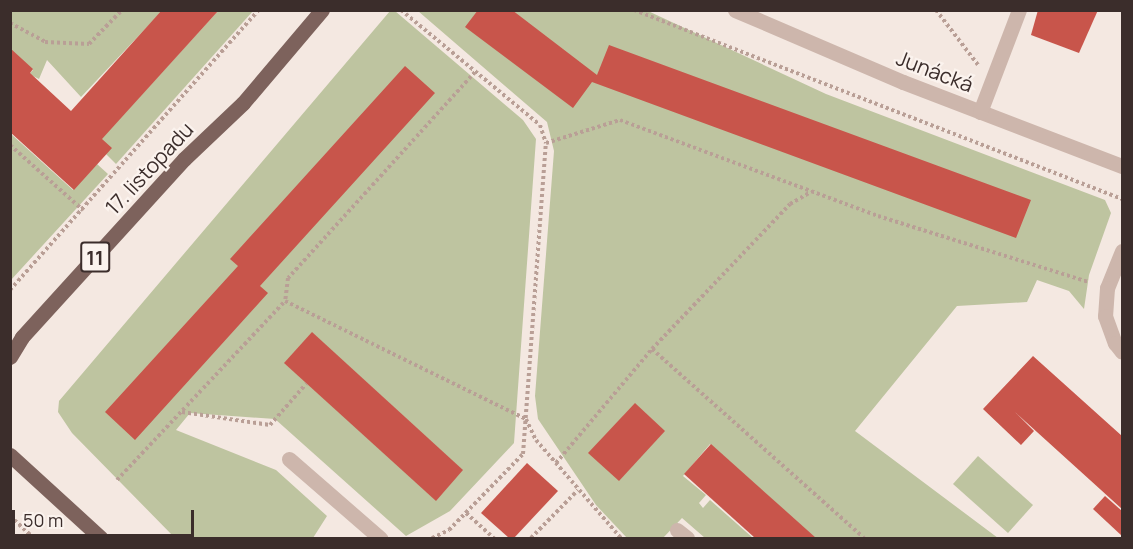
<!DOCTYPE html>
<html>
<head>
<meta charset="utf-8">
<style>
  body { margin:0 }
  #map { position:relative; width:1133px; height:549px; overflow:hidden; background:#f4e8e1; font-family:Manrope,sans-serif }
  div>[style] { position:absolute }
  .green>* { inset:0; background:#bec4a0 }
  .building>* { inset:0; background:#c8554b }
  .path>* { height:4px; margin-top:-2px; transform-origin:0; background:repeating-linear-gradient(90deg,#b99f96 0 3px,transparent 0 6px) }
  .minor>* { height:15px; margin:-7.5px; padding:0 7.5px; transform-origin:7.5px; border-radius:7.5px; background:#cdb6ac }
  .major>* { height:15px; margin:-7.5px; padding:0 7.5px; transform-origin:7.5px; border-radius:7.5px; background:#7d625c }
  span { translate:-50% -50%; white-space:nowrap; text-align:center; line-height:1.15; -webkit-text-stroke:4.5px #fbf3ee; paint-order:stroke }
  .shield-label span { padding:2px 4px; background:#fbf3ee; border:2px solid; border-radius:4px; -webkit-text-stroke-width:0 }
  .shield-label { font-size:20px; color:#3b2d2b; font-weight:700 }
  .street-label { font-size:21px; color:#3b2d2b }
  .frame { position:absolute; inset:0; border:12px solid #3b2d2b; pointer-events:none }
  .scale { position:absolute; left:12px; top:510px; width:182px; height:27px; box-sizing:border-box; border:3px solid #3b2d2b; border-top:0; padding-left:8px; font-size:18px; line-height:21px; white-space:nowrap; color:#3b2d2b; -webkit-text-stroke:4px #fbf3ee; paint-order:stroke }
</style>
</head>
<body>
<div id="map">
  <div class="green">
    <div style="clip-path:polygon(11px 11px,162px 11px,81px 97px,47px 60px,39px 79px,29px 74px,33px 70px,11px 50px)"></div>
    <div style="clip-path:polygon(218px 11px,253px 11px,116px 164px,106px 154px,101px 139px)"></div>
    <div style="clip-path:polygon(390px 11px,395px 11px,523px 120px,536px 139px,514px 443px,450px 511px,406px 536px,275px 419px,190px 413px,176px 430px,276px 470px,327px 516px,313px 538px,175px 538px,72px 433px,58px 412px,59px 401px)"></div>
    <div style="clip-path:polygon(418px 11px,648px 11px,826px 94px,1105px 200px,1111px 213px,1089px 275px,1084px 309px,1069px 291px,1037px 280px,1027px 302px,957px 306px,855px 431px,998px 538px,814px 538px,710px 444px,683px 476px,706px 495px,699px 503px,703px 508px,710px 500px,753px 538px,705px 538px,682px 518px,663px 538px,627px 538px,596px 505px,538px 419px,535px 396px,554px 151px,547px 122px)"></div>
    <div style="clip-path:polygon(11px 134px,73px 190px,97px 164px,108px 174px,11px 280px)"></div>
    <div style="clip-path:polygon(978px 456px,1033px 505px,1008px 533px,953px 484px)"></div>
  </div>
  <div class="building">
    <div style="clip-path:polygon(162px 10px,219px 10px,102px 139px,112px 148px,74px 190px,10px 132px,10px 48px,33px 69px,30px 73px,71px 111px)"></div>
    <div style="clip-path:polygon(478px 10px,512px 10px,597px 75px,609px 45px,1031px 200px,1016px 238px,592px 82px,573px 108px,465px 27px)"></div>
    <div style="clip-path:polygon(1038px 10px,1098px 10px,1079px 53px,1031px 35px)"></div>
    <div style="clip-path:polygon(405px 66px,435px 93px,260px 286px,268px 293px,135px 440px,105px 412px,238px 266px,230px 259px)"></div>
    <div style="clip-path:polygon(312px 332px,463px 470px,436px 501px,284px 363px)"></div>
    <div style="clip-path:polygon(1033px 356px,1122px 436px,1122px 509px,1015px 412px,1034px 431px,1021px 445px,983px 409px)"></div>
    <div style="clip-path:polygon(635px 403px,665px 431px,619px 481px,588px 453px)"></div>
    <div style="clip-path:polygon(711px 444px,816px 538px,755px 538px,684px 474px)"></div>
    <div style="clip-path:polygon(527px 463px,558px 491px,514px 538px,509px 538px,481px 513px)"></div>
    <div style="clip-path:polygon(1105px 496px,1122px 511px,1122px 536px,1093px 509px)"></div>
  </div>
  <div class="path">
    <div style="left:401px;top:10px;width:180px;rotate:39.6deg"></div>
    <div style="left:540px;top:125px;width:19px;rotate:72deg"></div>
    <div style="left:546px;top:143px;width:77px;rotate:-17.3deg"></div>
    <div style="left:620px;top:120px;width:275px;rotate:20.4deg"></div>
    <div style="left:878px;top:216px;width:221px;rotate:17.4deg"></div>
    <div style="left:634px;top:10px;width:523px;rotate:21.17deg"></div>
    <div style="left:936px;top:10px;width:69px;rotate:52.6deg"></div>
    <div style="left:10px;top:23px;width:40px;rotate:28deg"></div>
    <div style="left:45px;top:42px;width:44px;rotate:2.6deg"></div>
    <div style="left:89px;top:44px;width:47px;rotate:-45.9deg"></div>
    <div style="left:475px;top:72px;width:278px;rotate:132.2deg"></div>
    <div style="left:288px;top:278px;width:23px;rotate:97deg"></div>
    <div style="left:285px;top:301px;width:268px;rotate:26.1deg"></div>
    <div style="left:526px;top:419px;width:23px;rotate:65deg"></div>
    <div style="left:536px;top:440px;width:130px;rotate:49.1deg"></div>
    <div style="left:10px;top:145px;width:98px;rotate:41.7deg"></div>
    <div style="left:10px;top:290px;width:375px;rotate:-48.4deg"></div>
    <div style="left:652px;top:349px;width:200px;rotate:-46.4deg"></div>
    <div style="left:790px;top:204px;width:24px;rotate:-30deg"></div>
    <div style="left:182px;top:412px;width:89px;rotate:8.4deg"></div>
    <div style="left:270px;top:425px;width:55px;rotate:-48.7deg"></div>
    <div style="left:556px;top:463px;width:149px;rotate:-49.9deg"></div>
    <div style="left:652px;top:349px;width:284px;rotate:41.7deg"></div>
    <div style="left:117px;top:480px;width:245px;rotate:-46.8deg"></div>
    <div style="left:466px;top:513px;width:38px;rotate:42deg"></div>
    <div style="left:10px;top:516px;width:33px;rotate:43deg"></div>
    <div style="left:432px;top:538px;width:19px;rotate:-25deg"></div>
    <div style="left:449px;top:530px;width:106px;rotate:-45.8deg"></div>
    <div style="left:523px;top:454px;width:312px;rotate:-85.8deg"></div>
    <div style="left:531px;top:538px;width:67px;rotate:-45.6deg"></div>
  </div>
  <div class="minor">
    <div style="left:735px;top:10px;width:183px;rotate:23.2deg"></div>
    <div style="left:903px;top:82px;width:235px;rotate:21deg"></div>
    <div style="left:980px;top:112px;width:109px;rotate:-69.1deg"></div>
    <div style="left:1122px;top:251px;width:40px;rotate:112deg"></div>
    <div style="left:1107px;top:288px;width:28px;rotate:94deg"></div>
    <div style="left:1105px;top:316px;width:29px;rotate:70deg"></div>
    <div style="left:1115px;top:343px;width:11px;rotate:52deg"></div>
    <div style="left:289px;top:459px;width:121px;rotate:41deg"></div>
    <div style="left:677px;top:530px;width:13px;rotate:39deg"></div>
  </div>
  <div class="major">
    <div style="left:10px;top:357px;width:23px;rotate:-59deg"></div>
    <div style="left:22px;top:337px;width:241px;rotate:-47.7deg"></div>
    <div style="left:184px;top:159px;width:81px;rotate:-43.5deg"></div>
    <div style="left:243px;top:103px;width:122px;rotate:-49.7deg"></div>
    <div style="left:10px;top:455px;width:123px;rotate:42.4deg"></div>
  </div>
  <div class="shield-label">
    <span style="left:95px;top:257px">11</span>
  </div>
  <div class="street-label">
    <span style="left:935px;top:71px;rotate:21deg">Junácká</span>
    <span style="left:149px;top:168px;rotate:-47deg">17. listopadu</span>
  </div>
  <div class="frame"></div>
  <div class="scale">50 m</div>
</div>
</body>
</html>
